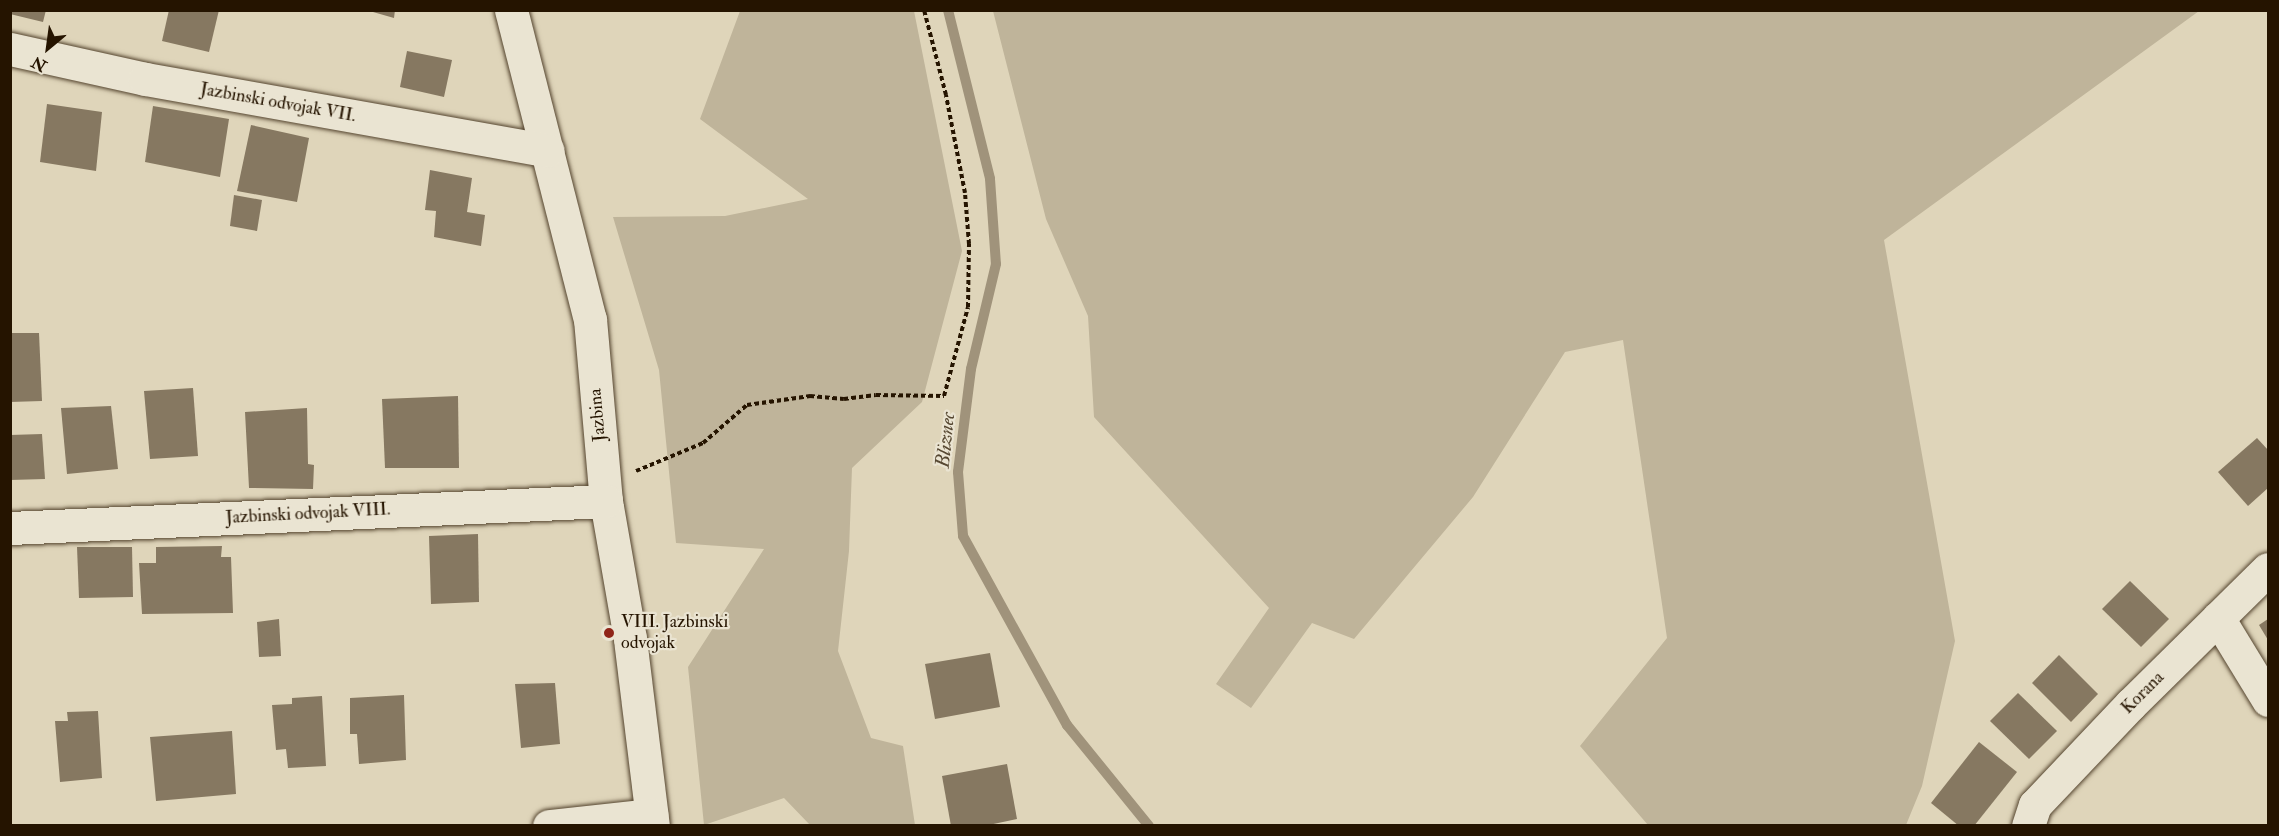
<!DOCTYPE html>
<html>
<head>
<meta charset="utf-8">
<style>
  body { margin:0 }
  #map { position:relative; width:2279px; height:836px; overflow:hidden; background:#dfd5ba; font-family:"IM FELL Double Pica",serif }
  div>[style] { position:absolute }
  .green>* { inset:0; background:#bfb49a }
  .stream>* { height:10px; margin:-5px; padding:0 5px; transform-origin:5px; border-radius:5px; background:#a0937b }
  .building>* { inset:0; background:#867861 }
  .path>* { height:4px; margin-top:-2px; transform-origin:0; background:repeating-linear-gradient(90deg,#251400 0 4.5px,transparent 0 7.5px) }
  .roads { filter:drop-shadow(0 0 2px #54442e) drop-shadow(0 0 2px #54442e) }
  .minor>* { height:33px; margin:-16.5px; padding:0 16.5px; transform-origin:16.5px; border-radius:16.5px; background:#eae4d2 }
  .dots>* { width:16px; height:16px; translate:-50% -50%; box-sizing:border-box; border:3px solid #eae4d2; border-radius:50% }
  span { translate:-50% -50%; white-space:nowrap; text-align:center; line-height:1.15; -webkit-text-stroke:4.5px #eae4d2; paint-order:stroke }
  .street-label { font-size:18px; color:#251400 }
  .poi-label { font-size:18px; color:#251400 }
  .left { translate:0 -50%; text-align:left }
  .water-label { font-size:20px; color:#564731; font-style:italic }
  .frame { position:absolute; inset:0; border:12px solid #251400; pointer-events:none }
  .north { position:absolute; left:18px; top:18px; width:60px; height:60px; -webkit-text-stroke:4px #eae4d2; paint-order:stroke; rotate:209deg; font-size:16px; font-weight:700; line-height:24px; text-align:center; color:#251400 }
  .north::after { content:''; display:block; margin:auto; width:21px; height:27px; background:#251400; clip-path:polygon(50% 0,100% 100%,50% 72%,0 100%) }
</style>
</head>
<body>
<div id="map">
  <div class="green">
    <div style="clip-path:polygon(740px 11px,914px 11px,962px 251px,922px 402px,852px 468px,849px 551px,838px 651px,871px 738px,903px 746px,915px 825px,810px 825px,784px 798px,704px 825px,688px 667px,764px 549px,676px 543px,659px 370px,613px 217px,725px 216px,808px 199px,700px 119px)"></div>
    <div style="clip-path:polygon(993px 11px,2199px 11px,1884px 240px,1955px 641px,1922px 786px,1906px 825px,1648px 825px,1580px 746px,1667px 638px,1623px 340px,1565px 352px,1473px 497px,1354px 639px,1312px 623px,1251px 708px,1216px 684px,1269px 608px,1094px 417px,1088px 316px,1046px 219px)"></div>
  </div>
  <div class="stream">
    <div style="left:948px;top:10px;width:174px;rotate:76deg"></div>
    <div style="left:990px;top:179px;width:85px;rotate:86deg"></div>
    <div style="left:996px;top:264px;width:108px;rotate:103.4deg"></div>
    <div style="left:971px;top:369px;width:104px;rotate:97.2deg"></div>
    <div style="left:958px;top:472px;width:64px;rotate:85.5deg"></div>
    <div style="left:963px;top:536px;width:216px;rotate:61.2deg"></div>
    <div style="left:1067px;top:725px;width:130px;rotate:50.9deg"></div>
  </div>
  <div class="building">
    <div style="clip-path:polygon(10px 10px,46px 10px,43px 22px,10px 14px)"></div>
    <div style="clip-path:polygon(169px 10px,219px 10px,209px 52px,162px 41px)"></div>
    <div style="clip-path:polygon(366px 10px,395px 10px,394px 18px)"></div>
    <div style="clip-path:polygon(407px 51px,452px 60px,444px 97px,400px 87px)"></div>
    <div style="clip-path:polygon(47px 104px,102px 112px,96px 171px,40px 162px)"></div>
    <div style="clip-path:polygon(153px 106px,229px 119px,220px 177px,145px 162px)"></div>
    <div style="clip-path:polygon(251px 125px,309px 138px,297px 202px,237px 191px)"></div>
    <div style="clip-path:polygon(430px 170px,472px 178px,467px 212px,485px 215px,481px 246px,434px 237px,436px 211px,425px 210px)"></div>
    <div style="clip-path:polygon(234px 195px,262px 200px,257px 231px,230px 226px)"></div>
    <div style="clip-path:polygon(10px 333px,39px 333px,42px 401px,10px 402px)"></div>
    <div style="clip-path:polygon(193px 388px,198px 456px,150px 459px,144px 391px)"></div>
    <div style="clip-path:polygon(458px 396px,459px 468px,385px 468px,382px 399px)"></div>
    <div style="clip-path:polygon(111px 406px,118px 469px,67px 474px,61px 408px)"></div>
    <div style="clip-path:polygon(307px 408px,308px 464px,314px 465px,313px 489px,249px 488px,245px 412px)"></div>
    <div style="clip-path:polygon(42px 434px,45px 479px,10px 480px,10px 435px)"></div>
    <div style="clip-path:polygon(2257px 438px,2268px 450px,2268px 488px,2248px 506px,2218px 472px)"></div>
    <div style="clip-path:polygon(478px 534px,479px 602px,431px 604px,429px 536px)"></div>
    <div style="clip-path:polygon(222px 546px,221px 557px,231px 557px,233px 613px,142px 614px,139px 563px,156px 563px,156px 547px)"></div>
    <div style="clip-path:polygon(77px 547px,132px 547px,133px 597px,79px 598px)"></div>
    <div style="clip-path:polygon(2130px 581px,2169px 619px,2141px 647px,2102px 609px)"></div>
    <div style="clip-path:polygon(279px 619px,281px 656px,259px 657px,257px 622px)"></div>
    <div style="clip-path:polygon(2268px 619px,2268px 640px,2259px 625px)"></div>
    <div style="clip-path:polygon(990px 653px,1000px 707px,935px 719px,925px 664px)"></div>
    <div style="clip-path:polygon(2059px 655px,2098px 694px,2071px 722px,2032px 683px)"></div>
    <div style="clip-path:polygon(555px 683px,560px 744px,521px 748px,515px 684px)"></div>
    <div style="clip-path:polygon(2018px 693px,2057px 731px,2029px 759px,1990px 721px)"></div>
    <div style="clip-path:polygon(404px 695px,406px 760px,359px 764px,357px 734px,350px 734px,350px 698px)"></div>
    <div style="clip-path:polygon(322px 696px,326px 766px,288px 768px,286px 749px,276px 750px,272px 705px,292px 704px,292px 698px)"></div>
    <div style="clip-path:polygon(98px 711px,102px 778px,60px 782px,55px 721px,68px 721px,67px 712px)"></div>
    <div style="clip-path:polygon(232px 731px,236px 794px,156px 801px,150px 737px)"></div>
    <div style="clip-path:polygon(1979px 742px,2017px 772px,1974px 826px,1959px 826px,1931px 803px)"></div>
    <div style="clip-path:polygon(1007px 764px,1017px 819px,984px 826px,951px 826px,942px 776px)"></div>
  </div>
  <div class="path">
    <div style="left:636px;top:471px;width:73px;rotate:-22.7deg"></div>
    <div style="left:703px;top:443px;width:58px;rotate:-40.8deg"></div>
    <div style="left:747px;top:405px;width:64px;rotate:-8.1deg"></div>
    <div style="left:810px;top:396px;width:34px;rotate:5deg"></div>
    <div style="left:844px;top:399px;width:32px;rotate:-7deg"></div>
    <div style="left:876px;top:395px;width:68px;rotate:0.8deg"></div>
    <div style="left:944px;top:396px;width:92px;rotate:-74.9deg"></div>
    <div style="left:968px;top:307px;width:63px;rotate:-89.1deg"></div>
    <div style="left:969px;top:244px;width:51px;rotate:-94.5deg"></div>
    <div style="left:965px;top:193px;width:100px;rotate:-101deg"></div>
    <div style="left:946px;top:95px;width:88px;rotate:-104.5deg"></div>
  </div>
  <div class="roads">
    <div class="minor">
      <div style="left:511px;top:10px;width:319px;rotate:75.7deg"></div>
      <div style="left:590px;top:319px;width:183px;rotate:85deg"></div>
      <div style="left:606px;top:501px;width:140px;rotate:80.1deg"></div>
      <div style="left:630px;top:639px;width:188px;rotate:83deg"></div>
      <div style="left:10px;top:49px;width:138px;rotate:12.5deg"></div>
      <div style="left:145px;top:79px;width:409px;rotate:10.1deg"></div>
      <div style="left:10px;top:528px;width:597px;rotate:-2.59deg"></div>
      <div style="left:2218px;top:618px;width:96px;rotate:58.6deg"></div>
      <div style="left:549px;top:826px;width:103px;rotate:-6.2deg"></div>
      <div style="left:2028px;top:826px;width:22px;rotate:-72deg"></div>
      <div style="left:2035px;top:805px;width:139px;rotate:-46.5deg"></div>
      <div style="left:2131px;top:704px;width:192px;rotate:-44.6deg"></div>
    </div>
  </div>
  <div class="dots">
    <div style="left:609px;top:633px;background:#8f2418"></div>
  </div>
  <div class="street-label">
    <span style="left:278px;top:103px;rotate:10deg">Jazbinski odvojak VII.</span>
    <span style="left:598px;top:415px;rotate:-95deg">Jazbina</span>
    <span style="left:308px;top:514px;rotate:-3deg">Jazbinski odvojak VIII.</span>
    <span style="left:2143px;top:693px;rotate:-45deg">Korana</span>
  </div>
  <div class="poi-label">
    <span class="left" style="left:621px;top:633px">VIII. Jazbinski<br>odvojak</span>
  </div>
  <div class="water-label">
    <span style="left:945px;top:440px;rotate:-84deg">Bliznec</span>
  </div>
  <div class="frame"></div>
  <div class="north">N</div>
</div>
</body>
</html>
